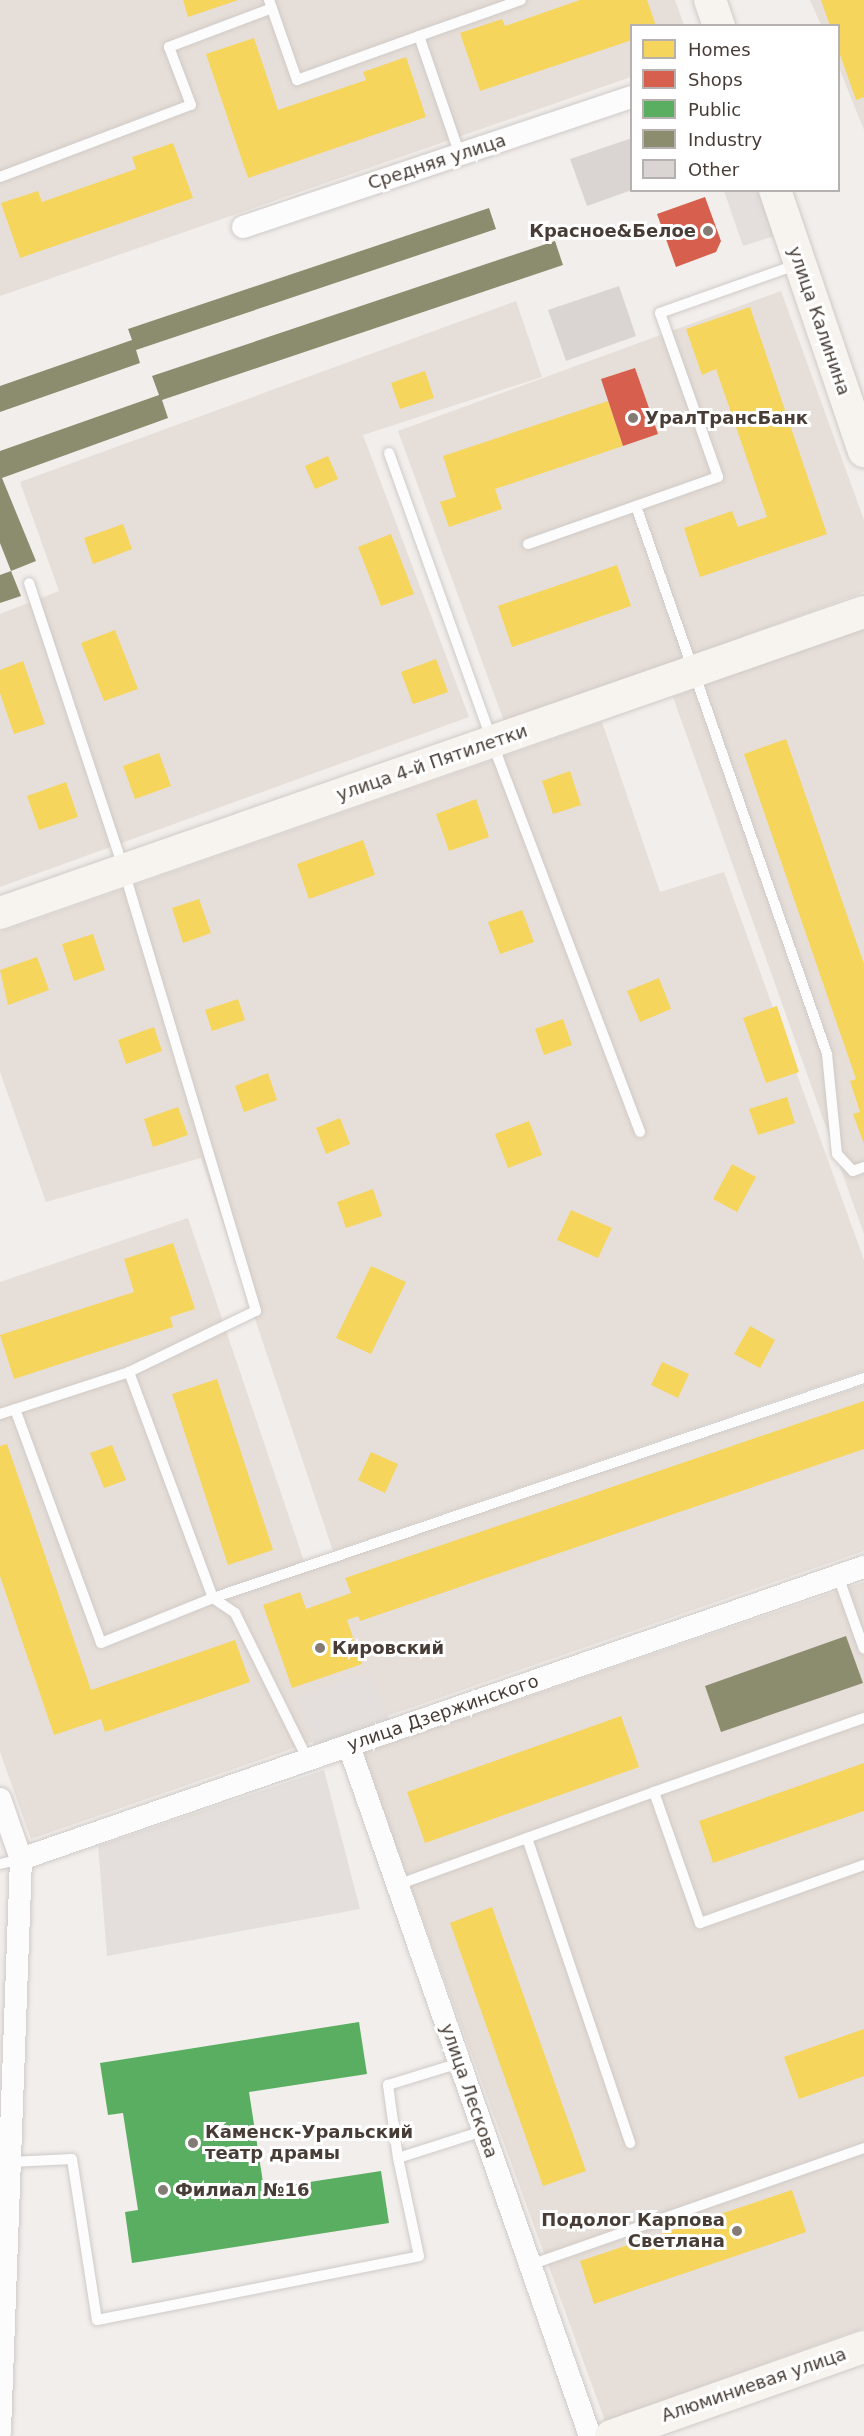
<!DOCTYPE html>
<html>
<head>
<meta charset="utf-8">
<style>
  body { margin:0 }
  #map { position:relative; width:864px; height:2436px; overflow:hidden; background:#f2eeeb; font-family:"DejaVu Sans",sans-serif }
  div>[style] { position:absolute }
  .residential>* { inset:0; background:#e6ded8 }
  .parking>* { inset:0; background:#e4dfdc }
  .homes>* { inset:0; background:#f6d55c }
  .shops>* { inset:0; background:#d6604d }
  .public>* { inset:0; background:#5aae61 }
  .industry>* { inset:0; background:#8c8c6e }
  .building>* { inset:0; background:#dad5d2 }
  .roads { filter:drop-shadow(0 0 2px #cfcac7) drop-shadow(0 0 2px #cfcac7) }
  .lane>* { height:10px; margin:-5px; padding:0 5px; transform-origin:5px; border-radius:5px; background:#fdfcfc }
  .street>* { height:22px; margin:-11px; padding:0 11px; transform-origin:11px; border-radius:11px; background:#fdfcfc }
  .secondary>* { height:32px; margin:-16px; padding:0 16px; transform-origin:16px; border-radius:16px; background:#f7f3ef }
  .dots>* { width:16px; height:16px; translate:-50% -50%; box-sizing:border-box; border:3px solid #fff; border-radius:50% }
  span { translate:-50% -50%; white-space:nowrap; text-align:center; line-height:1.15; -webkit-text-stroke:6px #fff; paint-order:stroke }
  .street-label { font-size:18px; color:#483d36 }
  .poi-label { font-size:18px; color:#483d36; font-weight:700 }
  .right { translate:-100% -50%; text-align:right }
  .left { translate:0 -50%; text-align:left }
  .legend { position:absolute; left:630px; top:24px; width:210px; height:168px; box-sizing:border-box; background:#fff; border:2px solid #b6b1af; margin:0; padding:8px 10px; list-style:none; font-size:18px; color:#483d36 }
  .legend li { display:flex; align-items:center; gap:12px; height:30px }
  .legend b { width:30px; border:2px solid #b6b1af }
</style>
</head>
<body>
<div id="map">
  <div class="residential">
    <div style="clip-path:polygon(0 0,675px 0,684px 25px,632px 26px,631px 77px,0 296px)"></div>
    <div style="clip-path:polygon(810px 0,864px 0,864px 130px,839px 68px,838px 26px,821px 25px)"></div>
    <div style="clip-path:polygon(781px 291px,864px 520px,864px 592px,505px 724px,398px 431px)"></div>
    <div style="clip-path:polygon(516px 301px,542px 377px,363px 435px,469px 717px,0 887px,0 614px,59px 591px,20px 482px)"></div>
    <div style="clip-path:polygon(864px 625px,864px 1234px,673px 697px)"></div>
    <div style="clip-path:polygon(602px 722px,660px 892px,724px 872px,864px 1260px,864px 1371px,333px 1551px,201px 1158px,46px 1202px,0 1072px,0 932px)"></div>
    <div style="clip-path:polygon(188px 1218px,307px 1570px,864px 1385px,864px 1551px,31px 1839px,0 1752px,0 1282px)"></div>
    <div style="clip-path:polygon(864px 1582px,864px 2328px,605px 2421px,362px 1753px)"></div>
  </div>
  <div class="parking">
    <div style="clip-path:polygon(724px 191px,760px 191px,775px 236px,743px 246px)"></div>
    <div style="clip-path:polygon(370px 1673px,394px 1730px,318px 1757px,295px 1696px)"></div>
    <div style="clip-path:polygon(324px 1770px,360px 1909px,107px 1956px,98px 1846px)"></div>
  </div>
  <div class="homes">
    <div style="clip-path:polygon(183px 0,238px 0,188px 17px)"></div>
    <div style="clip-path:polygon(580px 0,647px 0,656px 26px,632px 26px,632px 40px,480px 91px,460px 33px,502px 19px,505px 26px)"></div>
    <div style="clip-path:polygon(821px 0,864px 0,864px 97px,856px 100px,838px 49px,838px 26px,830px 26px)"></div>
    <div style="clip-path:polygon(254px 38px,278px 110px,366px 80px,363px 72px,406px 57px,426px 117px,248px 178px,206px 54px)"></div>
    <div style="clip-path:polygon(173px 143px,193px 198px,20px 258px,1px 203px,38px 191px,42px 202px,136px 169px,132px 157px)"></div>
    <div style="clip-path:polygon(750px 307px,827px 534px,700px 577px,684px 528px,732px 511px,738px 527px,767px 517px,716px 369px,702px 375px,686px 329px)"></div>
    <div style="clip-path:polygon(425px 371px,434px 398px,400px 409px,391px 383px)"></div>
    <div style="clip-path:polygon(608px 401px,623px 446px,495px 489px,502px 509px,449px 527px,440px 502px,456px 497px,443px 456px)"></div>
    <div style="clip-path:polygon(328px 456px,338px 479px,315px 489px,305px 466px)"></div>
    <div style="clip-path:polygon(123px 524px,132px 549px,93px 564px,84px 538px)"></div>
    <div style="clip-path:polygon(391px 534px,414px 594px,381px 606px,358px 547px)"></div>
    <div style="clip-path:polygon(617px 565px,631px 606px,512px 647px,498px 606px)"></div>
    <div style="clip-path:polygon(115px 630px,138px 689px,104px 701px,81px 643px)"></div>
    <div style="clip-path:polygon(436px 659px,448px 692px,413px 704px,401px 672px)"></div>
    <div style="clip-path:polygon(23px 661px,45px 724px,14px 734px,0 693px,0 670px)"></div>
    <div style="clip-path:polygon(786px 739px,864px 964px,864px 1144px,853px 1114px,860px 1112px,850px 1081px,856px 1079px,744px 754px)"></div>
    <div style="clip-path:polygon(159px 753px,171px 786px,135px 799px,123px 766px)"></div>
    <div style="clip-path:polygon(570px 771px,581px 805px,553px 814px,542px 781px)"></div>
    <div style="clip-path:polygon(66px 782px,78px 817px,39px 830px,27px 796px)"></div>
    <div style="clip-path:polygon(476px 799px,489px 837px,449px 851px,436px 814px)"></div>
    <div style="clip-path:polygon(363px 840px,375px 875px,309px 899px,297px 864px)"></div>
    <div style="clip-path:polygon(199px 899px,211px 933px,183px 943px,172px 908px)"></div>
    <div style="clip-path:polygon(522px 910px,534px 942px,500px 954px,488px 922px)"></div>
    <div style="clip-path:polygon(93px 934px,105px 970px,74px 981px,62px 944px)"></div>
    <div style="clip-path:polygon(37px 957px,49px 990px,8px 1005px,0 970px)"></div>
    <div style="clip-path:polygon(659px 978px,671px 1009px,640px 1022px,627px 991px)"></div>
    <div style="clip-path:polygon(238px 999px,245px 1020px,212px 1031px,205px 1010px)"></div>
    <div style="clip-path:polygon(777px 1006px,799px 1072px,766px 1083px,743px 1018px)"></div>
    <div style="clip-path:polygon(563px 1019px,572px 1045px,544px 1055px,535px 1029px)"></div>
    <div style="clip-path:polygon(154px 1027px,162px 1051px,126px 1064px,118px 1040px)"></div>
    <div style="clip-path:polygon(268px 1073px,277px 1100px,244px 1112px,235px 1086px)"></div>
    <div style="clip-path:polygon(787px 1097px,795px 1123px,758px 1135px,749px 1109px)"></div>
    <div style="clip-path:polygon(178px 1107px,188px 1135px,153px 1147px,144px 1119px)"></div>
    <div style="clip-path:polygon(340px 1118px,350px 1144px,326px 1154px,316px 1128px)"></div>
    <div style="clip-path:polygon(529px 1121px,542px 1155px,508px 1168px,495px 1134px)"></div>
    <div style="clip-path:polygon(732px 1164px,756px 1177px,737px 1212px,713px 1199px)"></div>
    <div style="clip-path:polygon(373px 1189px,382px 1216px,346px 1228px,337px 1202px)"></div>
    <div style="clip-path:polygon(571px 1210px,612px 1228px,598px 1258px,557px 1240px)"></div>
    <div style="clip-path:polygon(173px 1243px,195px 1309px,170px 1317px,173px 1327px,14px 1379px,0 1335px,134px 1292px,124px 1259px)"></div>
    <div style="clip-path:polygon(371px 1266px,406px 1282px,371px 1354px,336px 1338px)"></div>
    <div style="clip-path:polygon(750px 1326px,775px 1340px,760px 1368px,734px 1354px)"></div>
    <div style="clip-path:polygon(662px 1362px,689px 1374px,678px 1398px,651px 1385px)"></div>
    <div style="clip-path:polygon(217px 1379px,273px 1550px,228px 1565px,172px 1394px)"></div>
    <div style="clip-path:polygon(864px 1401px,864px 1449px,360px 1621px,358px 1616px,347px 1620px,362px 1664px,292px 1688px,263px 1605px,300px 1592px,306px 1609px,351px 1593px,345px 1578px)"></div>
    <div style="clip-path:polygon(7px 1444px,91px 1690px,235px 1640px,250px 1682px,105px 1732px,101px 1719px,54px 1735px,0 1576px,0 1446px)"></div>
    <div style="clip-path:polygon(112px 1445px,126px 1480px,104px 1488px,90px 1453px)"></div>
    <div style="clip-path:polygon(371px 1452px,398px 1464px,385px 1493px,358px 1480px)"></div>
    <div style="clip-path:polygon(621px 1716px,639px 1767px,425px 1843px,407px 1792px)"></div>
    <div style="clip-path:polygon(864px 1763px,864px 1811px,713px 1863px,699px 1821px)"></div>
    <div style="clip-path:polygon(492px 1907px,586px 2171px,543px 2186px,450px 1923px)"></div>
    <div style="clip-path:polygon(864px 2029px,864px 2076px,799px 2099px,784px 2057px)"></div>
    <div style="clip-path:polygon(792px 2190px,806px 2232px,594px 2304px,580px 2261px)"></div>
  </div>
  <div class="shops">
    <div style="clip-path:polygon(705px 197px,721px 241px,716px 252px,676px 267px,657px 214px)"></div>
    <div style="clip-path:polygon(635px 368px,658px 434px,623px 446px,601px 379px)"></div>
  </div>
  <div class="public">
    <div style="clip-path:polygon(359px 2022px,367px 2074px,249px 2092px,264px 2189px,381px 2171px,389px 2223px,132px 2263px,125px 2212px,138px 2210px,123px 2113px,108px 2115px,100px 2063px)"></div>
  </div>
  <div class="industry">
    <div style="clip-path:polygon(489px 208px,496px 229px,136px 350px,140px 363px,0 412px,0 386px,132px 340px,128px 329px)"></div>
    <div style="clip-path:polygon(555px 241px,563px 265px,162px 400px,168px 418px,2px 478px,36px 561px,11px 571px,0 543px,0 451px,159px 395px,152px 376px)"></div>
    <div style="clip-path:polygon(11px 571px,21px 596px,0 603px,0 575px)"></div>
    <div style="clip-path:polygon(846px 1636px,863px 1683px,721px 1732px,705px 1686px)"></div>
  </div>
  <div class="building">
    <div style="clip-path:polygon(632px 138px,632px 190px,587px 206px,570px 159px)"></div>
    <div style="clip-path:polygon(619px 286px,636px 336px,566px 361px,548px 310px)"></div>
  </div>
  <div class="roads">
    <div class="lane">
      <div style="left:269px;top:0;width:85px;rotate:70.7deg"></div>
      <div style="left:297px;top:80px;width:130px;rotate:-19.8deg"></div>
      <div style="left:419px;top:36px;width:126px;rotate:71deg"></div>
      <div style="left:419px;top:36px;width:108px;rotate:-19.4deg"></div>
      <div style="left:0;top:177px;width:204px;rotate:-20.7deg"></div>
      <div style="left:191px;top:105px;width:62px;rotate:-110.8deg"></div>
      <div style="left:169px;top:47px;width:110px;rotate:-20.7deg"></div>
      <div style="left:796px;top:265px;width:144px;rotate:160.6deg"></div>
      <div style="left:660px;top:313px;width:174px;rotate:70.5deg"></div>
      <div style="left:718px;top:477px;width:87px;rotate:160.5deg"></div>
      <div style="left:636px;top:506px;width:580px;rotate:70.78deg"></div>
      <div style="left:827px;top:1054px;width:100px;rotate:84.3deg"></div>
      <div style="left:837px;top:1154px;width:23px;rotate:47deg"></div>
      <div style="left:853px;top:1171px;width:12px;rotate:-20deg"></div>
      <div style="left:389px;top:453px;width:324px;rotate:70.3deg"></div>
      <div style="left:498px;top:758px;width:400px;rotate:69.2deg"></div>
      <div style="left:528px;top:544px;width:114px;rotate:-19.4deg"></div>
      <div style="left:129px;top:1372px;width:241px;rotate:69.6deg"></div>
      <div style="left:213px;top:1598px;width:27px;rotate:34deg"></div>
      <div style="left:235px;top:1613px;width:164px;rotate:63.6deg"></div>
      <div style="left:15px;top:1409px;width:249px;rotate:69.8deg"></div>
      <div style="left:101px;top:1643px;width:121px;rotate:-21.9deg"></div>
      <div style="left:213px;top:1598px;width:687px;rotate:-18.67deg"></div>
      <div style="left:0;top:1414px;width:136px;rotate:-18deg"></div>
      <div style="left:129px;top:1372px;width:141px;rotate:-25.7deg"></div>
      <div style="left:256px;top:1311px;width:460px;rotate:-106.7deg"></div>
      <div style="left:124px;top:870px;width:302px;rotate:-108.3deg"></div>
      <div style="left:838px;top:1576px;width:77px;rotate:70.4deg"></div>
      <div style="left:864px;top:1718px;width:223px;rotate:160.6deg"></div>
      <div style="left:654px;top:1792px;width:139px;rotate:70.7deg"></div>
      <div style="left:700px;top:1923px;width:174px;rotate:-19.5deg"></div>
      <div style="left:527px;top:1838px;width:322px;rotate:71.3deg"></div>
      <div style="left:0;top:1864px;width:22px;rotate:-13deg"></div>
      <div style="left:397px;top:1885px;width:273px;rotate:-19.9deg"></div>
      <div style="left:398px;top:2158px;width:74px;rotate:-97.8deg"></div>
      <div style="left:388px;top:2085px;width:75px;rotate:-17deg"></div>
      <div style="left:11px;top:2162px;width:61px;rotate:-2.8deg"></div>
      <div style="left:72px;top:2159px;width:163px;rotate:81.2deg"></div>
      <div style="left:97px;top:2320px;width:328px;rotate:-11.2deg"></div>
      <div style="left:419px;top:2256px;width:100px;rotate:-102.1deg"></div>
      <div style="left:398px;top:2158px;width:89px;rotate:-17.6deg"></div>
      <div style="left:530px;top:2265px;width:354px;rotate:-19.3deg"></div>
    </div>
    <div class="street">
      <div style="left:243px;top:227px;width:410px;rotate:-18.5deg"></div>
      <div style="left:349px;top:1746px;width:731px;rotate:70.75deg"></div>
      <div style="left:0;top:1799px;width:64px;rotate:70.7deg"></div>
      <div style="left:21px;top:1859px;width:573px;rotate:92.1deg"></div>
      <div style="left:21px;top:1859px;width:892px;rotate:-19.11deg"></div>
    </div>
    <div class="secondary">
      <div style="left:710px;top:0;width:28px;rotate:71deg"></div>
      <div style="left:775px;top:190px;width:276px;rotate:71.2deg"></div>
      <div style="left:0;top:913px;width:915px;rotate:-19.21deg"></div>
      <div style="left:611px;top:2436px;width:268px;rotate:-19.4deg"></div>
    </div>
  </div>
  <div class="dots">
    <div style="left:708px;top:231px;background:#847b75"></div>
    <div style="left:633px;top:418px;background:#847b75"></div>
    <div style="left:320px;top:1648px;background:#847b75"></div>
    <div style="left:193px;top:2143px;background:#847b75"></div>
    <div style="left:163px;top:2190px;background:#847b75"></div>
    <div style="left:737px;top:2231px;background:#847b75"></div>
  </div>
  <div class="street-label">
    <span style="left:437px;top:162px;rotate:-18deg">Средняя улица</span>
    <span style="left:819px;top:321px;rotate:71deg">улица Калинина</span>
    <span style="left:432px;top:763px;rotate:-19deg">улица 4-й Пятилетки</span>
    <span style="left:443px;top:1713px;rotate:-19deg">улица Дзержинского</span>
    <span style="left:469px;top:2091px;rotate:71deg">улица Лескова</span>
    <span style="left:754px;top:2385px;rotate:-19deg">Алюминиевая улица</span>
  </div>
  <div class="poi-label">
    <span class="right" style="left:696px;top:231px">Красное&amp;Белое</span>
    <span class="left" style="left:645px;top:418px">УралТрансБанк</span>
    <span class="left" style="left:332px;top:1648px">Кировский</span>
    <span class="left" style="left:205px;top:2143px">Каменск-Уральский<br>театр драмы</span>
    <span class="left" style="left:175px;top:2190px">Филиал №16</span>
    <span class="right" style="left:725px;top:2231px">Подолог Карпова<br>Светлана</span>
  </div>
  <ul class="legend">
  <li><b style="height:16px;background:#f6d55c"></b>Homes</li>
  <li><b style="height:16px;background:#d6604d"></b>Shops</li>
  <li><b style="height:16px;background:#5aae61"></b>Public</li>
  <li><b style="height:16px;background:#8c8c6e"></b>Industry</li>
  <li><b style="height:16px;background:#dad5d2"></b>Other</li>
  </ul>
</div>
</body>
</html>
